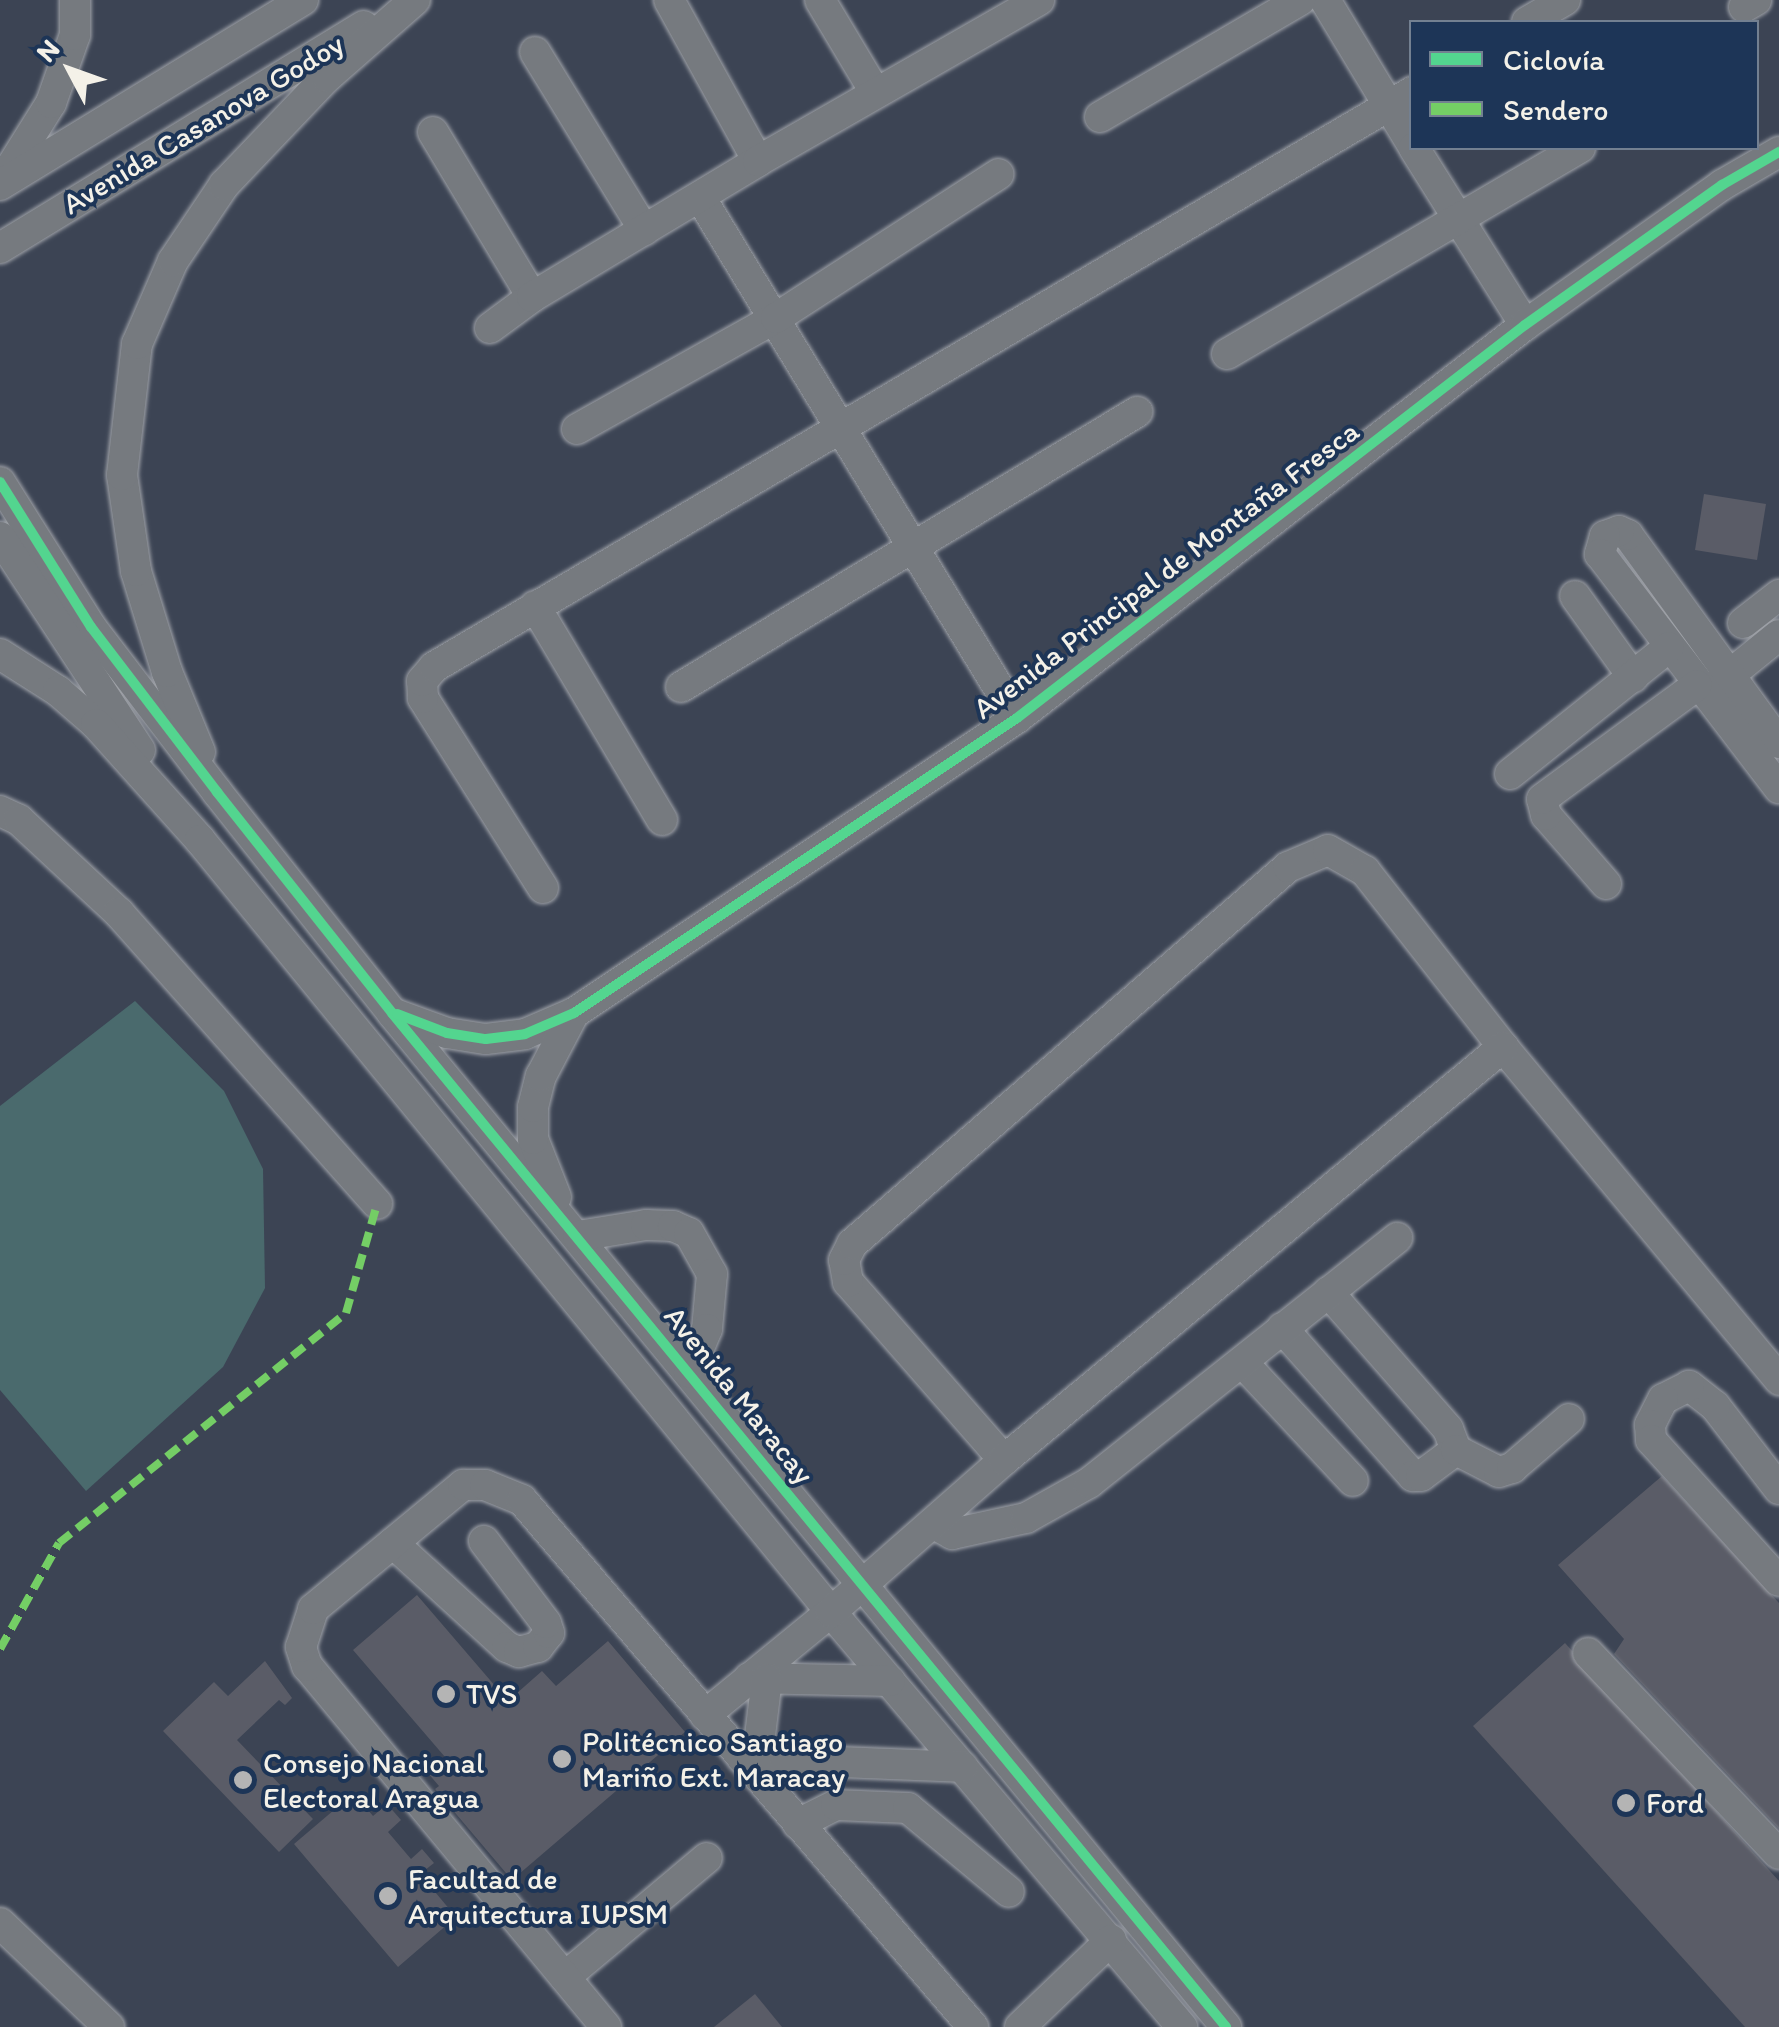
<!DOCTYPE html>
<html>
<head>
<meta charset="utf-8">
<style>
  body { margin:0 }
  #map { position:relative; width:1779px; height:2027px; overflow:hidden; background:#3c4454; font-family:Itim,sans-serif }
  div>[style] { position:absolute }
  .green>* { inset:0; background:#4a6a6d }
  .building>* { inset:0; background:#5a5c67 }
  .roads { filter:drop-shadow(0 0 2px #9fa2a8) drop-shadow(0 0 2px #9fa2a8) }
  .minor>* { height:30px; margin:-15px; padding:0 15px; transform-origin:15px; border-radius:15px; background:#767a7f }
  .quiet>* { height:8px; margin-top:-4px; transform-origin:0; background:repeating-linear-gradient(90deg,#74ce65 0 15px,transparent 0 23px) }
  .cycleway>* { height:10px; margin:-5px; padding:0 5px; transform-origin:5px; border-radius:5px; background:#53d58f }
  .dots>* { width:28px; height:28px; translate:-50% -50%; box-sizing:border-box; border:5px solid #1d3557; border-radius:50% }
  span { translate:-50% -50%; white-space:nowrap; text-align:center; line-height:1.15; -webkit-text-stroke:8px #1d3557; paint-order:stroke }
  .street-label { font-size:30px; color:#f4f1e8 }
  .poi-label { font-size:30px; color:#f4f1e8 }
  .left { translate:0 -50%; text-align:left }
  .legend { position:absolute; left:1409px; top:20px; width:350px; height:130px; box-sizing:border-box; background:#1d3557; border:2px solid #738091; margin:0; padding:12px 18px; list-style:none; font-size:30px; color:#f4f1e8 }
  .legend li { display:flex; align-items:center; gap:20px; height:50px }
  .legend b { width:50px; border:2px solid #738091 }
  .north { position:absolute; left:20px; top:20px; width:100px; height:100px; -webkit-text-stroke:8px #1d3557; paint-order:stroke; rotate:311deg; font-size:28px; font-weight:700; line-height:40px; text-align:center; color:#f4f1e8 }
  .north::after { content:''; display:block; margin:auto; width:35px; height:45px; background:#f4f1e8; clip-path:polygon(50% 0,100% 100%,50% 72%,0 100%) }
</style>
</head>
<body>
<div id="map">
  <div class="green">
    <div style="clip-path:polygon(135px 1001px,224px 1091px,263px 1169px,265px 1288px,223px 1367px,86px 1491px,0 1390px,0 1106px)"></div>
  </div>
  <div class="building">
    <div style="clip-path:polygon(1704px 494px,1766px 504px,1757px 560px,1695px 550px)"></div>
    <div style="clip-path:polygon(1662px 1476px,1779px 1603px,1779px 1829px,1614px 1654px,1624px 1639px,1558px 1565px)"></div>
    <div style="clip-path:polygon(417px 1595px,508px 1701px,542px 1671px,556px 1686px,608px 1641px,685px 1732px,512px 1880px,435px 1789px,439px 1786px,427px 1772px,445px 1757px,353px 1650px)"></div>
    <div style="clip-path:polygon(1565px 1643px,1779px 1881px,1779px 2027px,1745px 2027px,1473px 1726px)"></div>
    <div style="clip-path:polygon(265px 1661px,292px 1698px,285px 1705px,279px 1700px,237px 1740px,313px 1819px,279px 1852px,163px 1731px,214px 1682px,228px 1696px)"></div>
    <div style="clip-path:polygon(354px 1793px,373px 1816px,387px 1804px,401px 1820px,388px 1832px,411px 1859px,422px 1849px,434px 1863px,420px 1874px,456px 1917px,398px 1967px,294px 1844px)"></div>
    <div style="clip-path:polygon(755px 1994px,782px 2027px,714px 2027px)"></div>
  </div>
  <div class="roads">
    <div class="minor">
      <div style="left:669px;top:0;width:184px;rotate:61.1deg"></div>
      <div style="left:820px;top:0;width:107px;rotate:59.1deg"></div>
      <div style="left:1325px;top:0;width:168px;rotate:58.9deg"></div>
      <div style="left:1744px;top:7px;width:14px;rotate:-30deg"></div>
      <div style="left:1527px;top:22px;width:44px;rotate:-30.1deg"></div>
      <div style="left:535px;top:52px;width:209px;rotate:58.5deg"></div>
      <div style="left:1100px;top:117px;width:232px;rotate:-30.3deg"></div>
      <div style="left:433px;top:132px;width:192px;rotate:59deg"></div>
      <div style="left:1414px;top:148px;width:209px;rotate:57.9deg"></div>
      <div style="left:6px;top:175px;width:85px;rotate:-58deg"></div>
      <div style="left:51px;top:103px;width:72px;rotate:-70.6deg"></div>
      <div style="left:75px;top:35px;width:35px;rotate:-90deg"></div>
      <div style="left:0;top:185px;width:355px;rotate:-31.4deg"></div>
      <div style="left:700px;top:197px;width:610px;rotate:58.68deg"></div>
      <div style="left:0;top:248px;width:426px;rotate:-31.4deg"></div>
      <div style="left:490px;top:328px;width:52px;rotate:-36.4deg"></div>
      <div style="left:532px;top:297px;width:264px;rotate:-31deg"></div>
      <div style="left:758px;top:161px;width:324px;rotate:-29.8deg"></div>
      <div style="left:1227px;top:354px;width:409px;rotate:-30.3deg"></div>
      <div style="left:577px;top:429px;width:228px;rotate:-29.2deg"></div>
      <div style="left:776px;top:318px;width:265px;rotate:-32.9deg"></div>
      <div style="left:0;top:482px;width:171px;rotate:57.9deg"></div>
      <div style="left:91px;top:627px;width:208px;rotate:52.6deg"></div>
      <div style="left:217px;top:792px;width:282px;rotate:51.6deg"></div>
      <div style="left:392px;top:1013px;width:1313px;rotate:50.56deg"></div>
      <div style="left:0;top:537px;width:255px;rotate:56.7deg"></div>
      <div style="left:1575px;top:596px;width:100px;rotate:54.4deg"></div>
      <div style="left:535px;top:606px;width:249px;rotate:59.3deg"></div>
      <div style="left:1743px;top:623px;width:46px;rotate:-37.9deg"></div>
      <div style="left:0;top:654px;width:69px;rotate:32.5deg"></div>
      <div style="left:58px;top:691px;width:50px;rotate:41deg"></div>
      <div style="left:96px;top:724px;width:156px;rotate:48.1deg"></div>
      <div style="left:200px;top:840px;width:997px;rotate:50.74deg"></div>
      <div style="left:831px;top:1612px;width:544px;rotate:49.78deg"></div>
      <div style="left:681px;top:687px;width:533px;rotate:-31.09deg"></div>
      <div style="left:1711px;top:690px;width:87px;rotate:-39deg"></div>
      <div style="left:1779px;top:743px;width:257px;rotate:-126deg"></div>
      <div style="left:1628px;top:535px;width:10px;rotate:-156deg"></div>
      <div style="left:1619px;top:531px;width:15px;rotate:160deg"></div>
      <div style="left:1605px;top:536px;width:19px;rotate:106deg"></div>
      <div style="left:1600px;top:554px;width:295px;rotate:52.6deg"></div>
      <div style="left:200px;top:752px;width:87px;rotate:-112.4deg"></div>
      <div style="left:167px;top:672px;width:106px;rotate:-107.1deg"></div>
      <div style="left:136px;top:571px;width:97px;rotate:-98.3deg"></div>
      <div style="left:122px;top:475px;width:132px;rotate:-83.5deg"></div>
      <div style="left:137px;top:344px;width:90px;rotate:-66.6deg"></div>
      <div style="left:173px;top:261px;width:92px;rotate:-56.1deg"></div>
      <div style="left:224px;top:185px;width:149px;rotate:-46.4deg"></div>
      <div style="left:327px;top:77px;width:117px;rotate:-41.2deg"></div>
      <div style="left:1510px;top:774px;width:203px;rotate:-38.6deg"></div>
      <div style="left:0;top:811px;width:21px;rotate:25deg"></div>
      <div style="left:19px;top:820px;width:137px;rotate:42.9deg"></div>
      <div style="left:119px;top:913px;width:389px;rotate:48.4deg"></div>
      <div style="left:1606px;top:884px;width:91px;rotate:-131deg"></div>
      <div style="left:1546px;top:815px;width:16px;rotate:-104deg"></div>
      <div style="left:1542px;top:799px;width:192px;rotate:-36.3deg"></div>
      <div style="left:543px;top:888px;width:225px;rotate:-122.3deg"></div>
      <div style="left:423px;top:698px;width:17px;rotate:-93deg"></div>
      <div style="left:422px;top:681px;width:18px;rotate:-49deg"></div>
      <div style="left:434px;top:667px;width:1135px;rotate:-30.45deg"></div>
      <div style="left:395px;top:1014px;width:55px;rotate:20.1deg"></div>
      <div style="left:447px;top:1033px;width:39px;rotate:9deg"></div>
      <div style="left:486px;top:1039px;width:39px;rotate:-7deg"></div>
      <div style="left:525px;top:1034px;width:53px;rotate:-23.2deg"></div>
      <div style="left:574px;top:1013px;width:532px;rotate:-33.66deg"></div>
      <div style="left:1017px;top:718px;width:642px;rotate:-37.73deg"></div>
      <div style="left:1525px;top:325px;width:242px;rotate:-35.4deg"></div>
      <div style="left:1722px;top:185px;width:66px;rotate:-30.1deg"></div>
      <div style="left:556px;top:1197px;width:62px;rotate:-111.6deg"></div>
      <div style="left:533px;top:1139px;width:32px;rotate:-90deg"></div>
      <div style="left:533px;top:1107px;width:32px;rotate:-76deg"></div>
      <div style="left:541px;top:1076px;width:71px;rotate:-62.4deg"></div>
      <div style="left:578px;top:1236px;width:69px;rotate:-9.2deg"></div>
      <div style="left:646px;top:1225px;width:27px;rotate:2deg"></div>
      <div style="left:673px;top:1226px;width:17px;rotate:24deg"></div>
      <div style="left:689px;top:1233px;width:47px;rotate:60.7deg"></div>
      <div style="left:712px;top:1274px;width:55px;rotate:95.2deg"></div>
      <div style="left:707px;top:1329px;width:47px;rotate:112.7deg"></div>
      <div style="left:1282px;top:1328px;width:198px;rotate:48.5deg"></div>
      <div style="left:1413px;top:1476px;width:8px"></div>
      <div style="left:1421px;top:1476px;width:44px;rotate:-36.6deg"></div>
      <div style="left:1456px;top:1450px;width:22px;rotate:-111deg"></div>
      <div style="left:1448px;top:1429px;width:182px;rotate:-131.2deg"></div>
      <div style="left:1243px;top:1363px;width:161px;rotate:47deg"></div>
      <div style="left:1456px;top:1450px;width:48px;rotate:27.1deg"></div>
      <div style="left:1499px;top:1472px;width:14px;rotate:-17deg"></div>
      <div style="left:1512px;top:1468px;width:75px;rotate:-40.7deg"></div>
      <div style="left:1004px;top:1460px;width:237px;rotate:-131.2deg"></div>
      <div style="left:848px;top:1282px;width:22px;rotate:-100deg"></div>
      <div style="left:844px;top:1260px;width:18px;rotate:-63deg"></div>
      <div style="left:852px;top:1244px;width:576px;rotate:-40.85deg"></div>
      <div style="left:1288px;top:867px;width:43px;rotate:-23deg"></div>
      <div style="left:1328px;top:850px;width:43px;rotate:29.6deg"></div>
      <div style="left:1365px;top:871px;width:224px;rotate:51.9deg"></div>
      <div style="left:1503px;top:1047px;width:433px;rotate:50.3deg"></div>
      <div style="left:1779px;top:1489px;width:105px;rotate:-127.6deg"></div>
      <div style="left:1715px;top:1406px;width:33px;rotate:-142deg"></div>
      <div style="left:1689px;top:1386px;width:29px;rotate:153deg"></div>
      <div style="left:1663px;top:1399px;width:29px;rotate:117deg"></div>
      <div style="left:1650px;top:1425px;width:15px;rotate:86deg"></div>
      <div style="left:1651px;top:1440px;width:190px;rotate:47.8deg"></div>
      <div style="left:934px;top:1524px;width:21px;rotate:29deg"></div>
      <div style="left:952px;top:1534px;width:76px;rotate:-12.2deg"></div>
      <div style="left:1026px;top:1518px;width:72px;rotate:-29.1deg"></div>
      <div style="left:1089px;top:1483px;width:394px;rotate:-38.5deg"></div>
      <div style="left:393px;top:1543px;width:154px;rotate:42.4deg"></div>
      <div style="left:507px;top:1647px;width:13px;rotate:23deg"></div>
      <div style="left:519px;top:1652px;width:20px;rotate:-15deg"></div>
      <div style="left:538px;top:1647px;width:18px;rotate:-52deg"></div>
      <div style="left:549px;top:1633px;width:10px;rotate:-107deg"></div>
      <div style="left:546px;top:1623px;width:103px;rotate:-127.1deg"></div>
      <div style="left:1588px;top:1653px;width:277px;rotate:46.5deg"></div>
      <div style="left:749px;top:1678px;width:141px;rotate:1.2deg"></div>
      <div style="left:705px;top:1715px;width:163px;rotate:-39.3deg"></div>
      <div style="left:831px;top:1612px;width:230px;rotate:-41.3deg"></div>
      <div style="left:1004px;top:1460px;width:648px;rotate:-39.61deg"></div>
      <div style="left:742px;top:1758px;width:221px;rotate:2.3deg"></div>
      <div style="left:757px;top:1760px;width:82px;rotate:-83deg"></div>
      <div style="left:798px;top:1824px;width:42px;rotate:-26.6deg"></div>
      <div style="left:836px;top:1805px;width:72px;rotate:2.4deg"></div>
      <div style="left:908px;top:1808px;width:131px;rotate:39.7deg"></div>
      <div style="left:0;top:1923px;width:151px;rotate:43.7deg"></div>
      <div style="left:565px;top:1977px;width:185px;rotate:-40deg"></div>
      <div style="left:606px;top:2027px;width:469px;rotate:-129.6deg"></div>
      <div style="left:307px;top:1666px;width:20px;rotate:-108deg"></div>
      <div style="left:301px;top:1647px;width:40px;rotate:-72deg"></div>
      <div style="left:313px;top:1609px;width:195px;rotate:-39.6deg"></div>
      <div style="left:463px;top:1485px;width:22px"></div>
      <div style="left:485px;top:1485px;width:40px;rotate:22deg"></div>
      <div style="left:522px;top:1500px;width:694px;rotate:49.44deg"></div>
      <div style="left:1020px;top:2027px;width:126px;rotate:-43.7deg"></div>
    </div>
  </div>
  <div class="quiet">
    <div style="left:0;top:1649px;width:121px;rotate:-60.9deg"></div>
    <div style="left:59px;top:1543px;width:368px;rotate:-38.7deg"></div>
    <div style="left:346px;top:1313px;width:113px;rotate:-74.1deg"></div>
  </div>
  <div class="cycleway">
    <div style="left:0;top:482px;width:171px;rotate:57.9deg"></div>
    <div style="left:91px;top:627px;width:208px;rotate:52.6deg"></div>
    <div style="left:217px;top:792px;width:282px;rotate:51.6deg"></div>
    <div style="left:392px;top:1013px;width:1313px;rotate:50.56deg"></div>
    <div style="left:397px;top:1014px;width:53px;rotate:20.8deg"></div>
    <div style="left:447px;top:1033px;width:39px;rotate:9deg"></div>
    <div style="left:486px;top:1039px;width:39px;rotate:-7deg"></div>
    <div style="left:525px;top:1034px;width:53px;rotate:-23.2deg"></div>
    <div style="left:574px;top:1013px;width:532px;rotate:-33.66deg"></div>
    <div style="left:1017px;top:718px;width:642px;rotate:-37.73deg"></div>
    <div style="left:1525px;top:325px;width:242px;rotate:-35.4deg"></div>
    <div style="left:1722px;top:185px;width:66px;rotate:-30.1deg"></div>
  </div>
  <div class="dots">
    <div style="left:446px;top:1694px;background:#b4b4b4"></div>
    <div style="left:562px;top:1759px;background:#b4b4b4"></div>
    <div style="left:243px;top:1780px;background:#b4b4b4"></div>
    <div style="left:1626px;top:1803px;background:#b4b4b4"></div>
    <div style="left:388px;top:1896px;background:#b4b4b4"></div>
  </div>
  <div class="street-label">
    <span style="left:203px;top:124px;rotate:-31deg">Avenida Casanova Godoy</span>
    <span style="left:1166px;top:570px;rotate:-37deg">Avenida Principal de Montaña Fresca</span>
    <span style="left:739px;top:1395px;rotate:51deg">Avenida Maracay</span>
  </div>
  <div class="poi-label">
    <span class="left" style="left:466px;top:1694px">TVS</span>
    <span class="left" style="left:582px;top:1759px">Politécnico Santiago<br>Mariño Ext. Maracay</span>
    <span class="left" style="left:263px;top:1780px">Consejo Nacional<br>Electoral Aragua</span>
    <span class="left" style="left:1646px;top:1803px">Ford</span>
    <span class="left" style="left:408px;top:1896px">Facultad de<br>Arquitectura IUPSM</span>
  </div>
  <ul class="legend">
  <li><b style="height:12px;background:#53d58f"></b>Ciclovía</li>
  <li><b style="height:12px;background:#74ce65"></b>Sendero</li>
  </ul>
  <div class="north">N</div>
</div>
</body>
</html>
